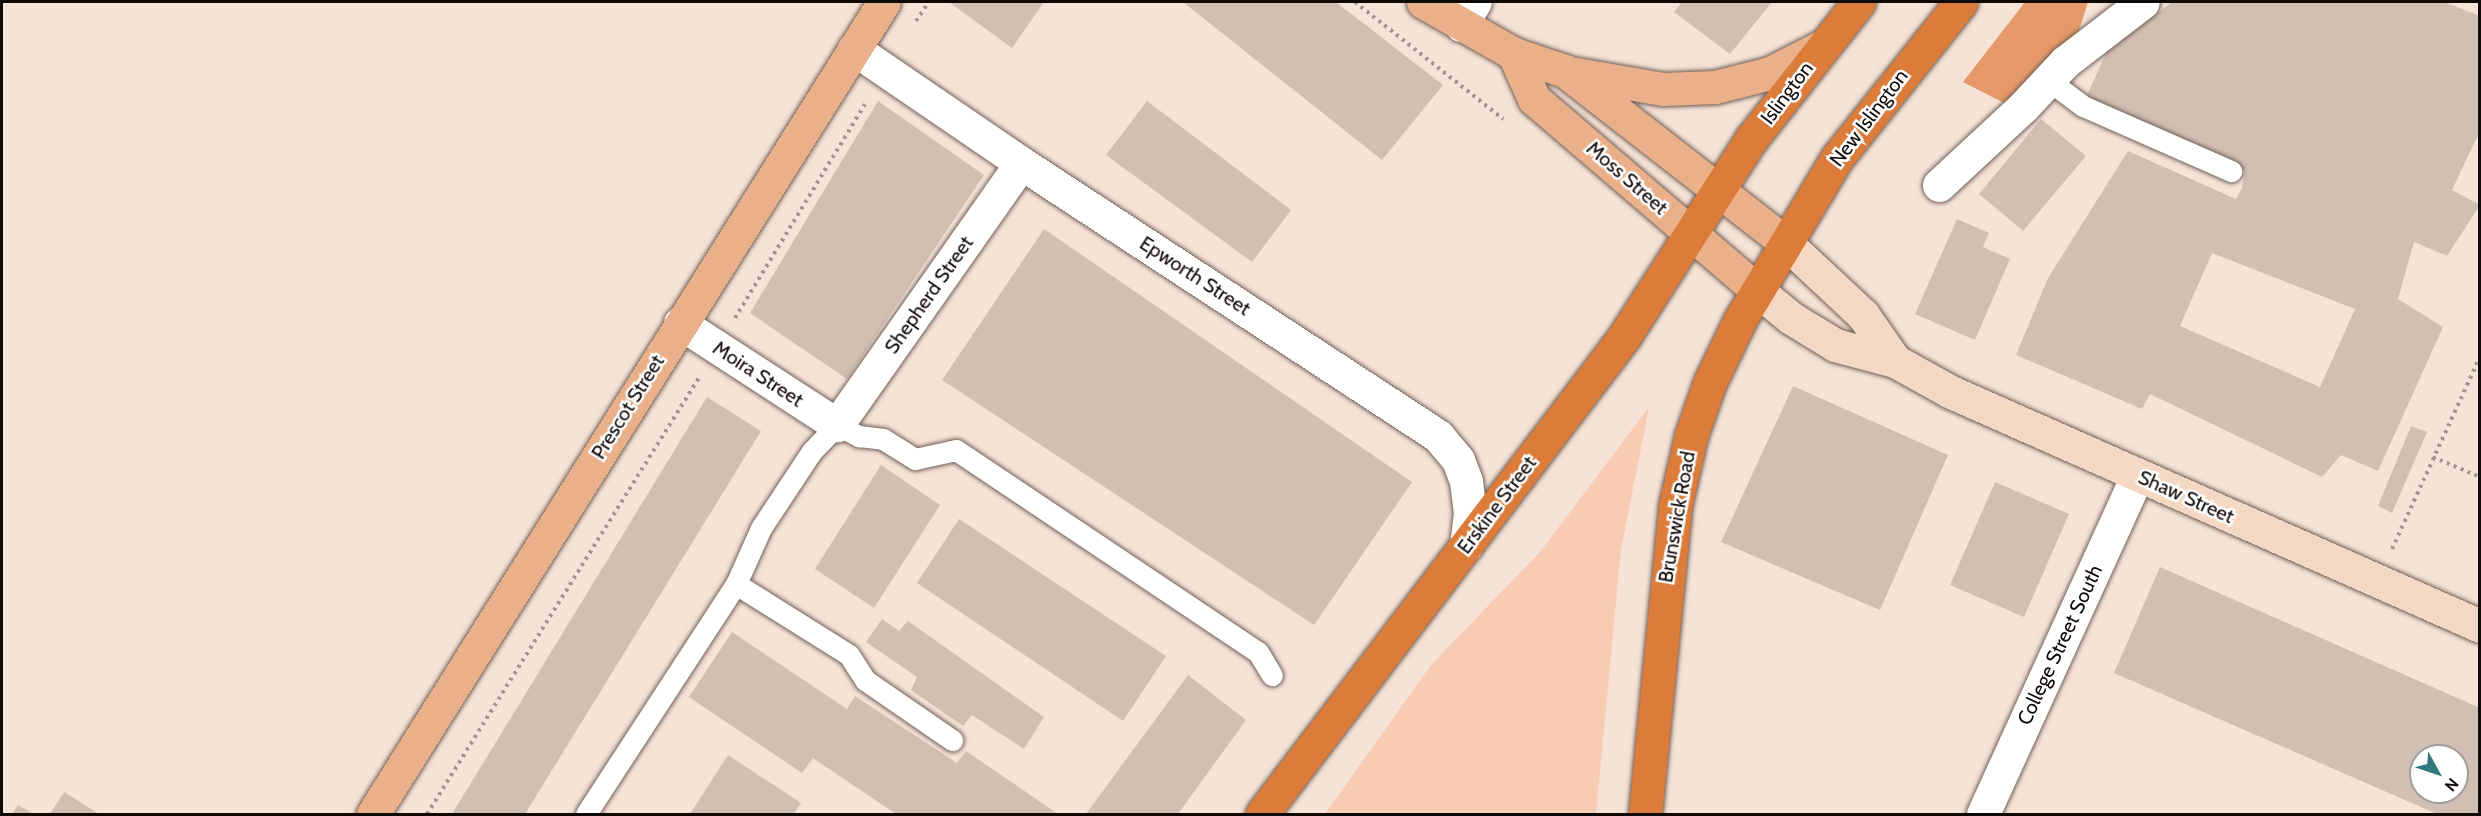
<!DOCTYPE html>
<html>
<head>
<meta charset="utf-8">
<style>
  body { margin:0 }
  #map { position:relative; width:2481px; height:816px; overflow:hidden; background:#f6e2d7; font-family:Cabin,sans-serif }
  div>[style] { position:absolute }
  .green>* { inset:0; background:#f7ccb3 }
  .forest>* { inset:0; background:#e69968 }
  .building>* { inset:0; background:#d2bfb4 }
  .path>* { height:4px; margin-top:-2px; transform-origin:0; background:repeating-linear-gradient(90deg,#a3948c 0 3px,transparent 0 7.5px) }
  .roads { filter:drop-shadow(0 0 2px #716056) drop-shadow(0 0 2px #716056) }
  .lane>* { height:21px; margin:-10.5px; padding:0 10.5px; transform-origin:10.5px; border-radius:10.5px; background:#fff }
  .street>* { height:33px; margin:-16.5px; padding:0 16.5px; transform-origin:16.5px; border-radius:16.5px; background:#fff }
  .secondary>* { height:33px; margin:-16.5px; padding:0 16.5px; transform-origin:16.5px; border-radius:16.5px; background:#f4d8c4 }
  .primary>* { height:33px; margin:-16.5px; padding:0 16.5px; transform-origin:16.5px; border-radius:16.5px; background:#eab089 }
  .highway>* { height:33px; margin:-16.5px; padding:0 16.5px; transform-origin:16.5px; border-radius:16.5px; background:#dc7c3a }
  span { translate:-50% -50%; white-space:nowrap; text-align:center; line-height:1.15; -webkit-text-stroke:5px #fff; paint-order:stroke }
  .street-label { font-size:20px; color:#100a07 }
  .frame { position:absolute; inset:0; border:3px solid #100a07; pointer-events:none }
  .north { position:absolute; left:2409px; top:744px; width:60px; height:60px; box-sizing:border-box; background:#fff; border:2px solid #9f9d9c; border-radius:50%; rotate:130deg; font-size:16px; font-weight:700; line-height:24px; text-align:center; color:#100a07 }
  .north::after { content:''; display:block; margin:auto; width:21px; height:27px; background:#30797f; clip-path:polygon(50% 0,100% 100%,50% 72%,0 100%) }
</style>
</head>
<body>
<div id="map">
  <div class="green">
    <div style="clip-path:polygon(1649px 407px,1621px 550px,1596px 814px,1325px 814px,1431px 665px,1540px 552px)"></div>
  </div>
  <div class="forest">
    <div style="clip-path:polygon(2025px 2px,2088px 2px,2078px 34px,2006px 104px,1963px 82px)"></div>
  </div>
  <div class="building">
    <div style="clip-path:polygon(949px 2px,1044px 2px,1012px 48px)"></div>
    <div style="clip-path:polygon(1183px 2px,1336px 2px,1443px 85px,1382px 160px)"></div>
    <div style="clip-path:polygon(1682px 2px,1772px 2px,1730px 54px,1674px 12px)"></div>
    <div style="clip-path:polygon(evenodd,2172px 2px,2444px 2px,2480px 16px,2480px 131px,2452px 190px,2480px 205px,2447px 256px,2414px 242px,2398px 299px,2443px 327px,2378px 471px,2341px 455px,2322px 477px,2150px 394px,2142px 409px,2016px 355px,2048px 278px,2128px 151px,2236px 199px,2242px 188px,2245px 171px,2084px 102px,2107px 51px,2172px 2px,2212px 253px,2355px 309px,2320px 387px,2180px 326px,2212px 253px)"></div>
    <div style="clip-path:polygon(878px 101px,984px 175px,847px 379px,750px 313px)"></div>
    <div style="clip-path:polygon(1147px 101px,1291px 210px,1252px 262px,1106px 155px)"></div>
    <div style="clip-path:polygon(2041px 119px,2086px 156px,2023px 231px,1979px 194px)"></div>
    <div style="clip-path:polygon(1957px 219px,1989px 233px,1983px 247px,2010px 259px,1975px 340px,1915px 314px)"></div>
    <div style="clip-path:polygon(1044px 229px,1412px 482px,1314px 625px,942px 380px)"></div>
    <div style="clip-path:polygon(1793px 386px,1948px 455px,1880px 610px,1721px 542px)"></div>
    <div style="clip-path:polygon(707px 397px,761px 431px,525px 814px,452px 814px)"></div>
    <div style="clip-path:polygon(2411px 426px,2427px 432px,2392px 513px,2378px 506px)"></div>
    <div style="clip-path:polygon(881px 465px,940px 505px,874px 608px,815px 569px)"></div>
    <div style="clip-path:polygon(1995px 482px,2069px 514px,2024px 617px,1950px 585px)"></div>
    <div style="clip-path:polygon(959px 519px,1166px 656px,1123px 721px,917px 583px)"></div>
    <div style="clip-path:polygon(evenodd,2160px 567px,2480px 708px,2480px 814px,2437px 814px,2114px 673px,2160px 567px,2421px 756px,2457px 756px,2457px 792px,2421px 792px,2421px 756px)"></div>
    <div style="clip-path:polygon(882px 619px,899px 631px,908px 621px,1044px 717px,1024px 749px,972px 715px,963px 726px,911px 690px,917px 677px,866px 642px)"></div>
    <div style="clip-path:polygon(732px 632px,847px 709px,855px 696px,957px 763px,966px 751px,1058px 814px,896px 814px,813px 758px,802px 773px,689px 697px)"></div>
    <div style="clip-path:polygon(1188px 675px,1246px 720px,1178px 814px,1086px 814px)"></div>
    <div style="clip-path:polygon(728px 755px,801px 803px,794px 814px,690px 814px)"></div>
    <div style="clip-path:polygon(64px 792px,99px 814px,50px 814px)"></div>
    <div style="clip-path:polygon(18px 805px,34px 814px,12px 814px)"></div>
  </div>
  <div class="path">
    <div style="left:1355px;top:2px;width:189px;rotate:38.3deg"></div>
    <div style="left:916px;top:21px;width:23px;rotate:-56deg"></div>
    <div style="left:735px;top:318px;width:250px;rotate:-58.7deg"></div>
    <div style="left:2433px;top:457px;width:51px;rotate:23.1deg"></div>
    <div style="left:2392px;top:549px;width:211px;rotate:-65.4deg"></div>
    <div style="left:427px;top:814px;width:516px;rotate:-58.07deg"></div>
  </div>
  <div class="roads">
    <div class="lane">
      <div style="left:2048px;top:80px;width:44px;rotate:36.6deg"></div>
      <div style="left:2083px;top:106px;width:162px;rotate:23.7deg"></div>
      <div style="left:736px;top:584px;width:133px;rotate:32.1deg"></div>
      <div style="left:849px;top:655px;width:30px;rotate:57deg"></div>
      <div style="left:865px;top:680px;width:106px;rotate:34.6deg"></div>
      <div style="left:586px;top:814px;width:275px;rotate:-56.9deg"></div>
      <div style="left:736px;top:584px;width:61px;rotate:-65.9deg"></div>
      <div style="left:761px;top:528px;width:92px;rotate:-56.5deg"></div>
      <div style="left:812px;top:451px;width:36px;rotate:-46deg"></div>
      <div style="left:837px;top:425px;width:25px;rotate:27deg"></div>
      <div style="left:859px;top:436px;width:24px;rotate:7deg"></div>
      <div style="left:883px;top:439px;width:38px;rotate:32deg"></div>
      <div style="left:915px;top:459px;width:42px;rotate:-12.4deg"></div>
      <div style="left:956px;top:450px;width:363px;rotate:33.8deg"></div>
      <div style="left:1258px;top:652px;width:27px;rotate:59deg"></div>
    </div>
    <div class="street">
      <div style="left:1461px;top:25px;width:27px;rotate:-59deg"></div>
      <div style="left:854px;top:49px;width:202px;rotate:34.3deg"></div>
      <div style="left:1021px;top:163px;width:498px;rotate:33.2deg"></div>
      <div style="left:1438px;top:436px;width:31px;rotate:50deg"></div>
      <div style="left:1458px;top:460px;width:22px;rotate:69deg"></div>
      <div style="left:1466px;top:481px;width:32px;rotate:83deg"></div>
      <div style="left:1470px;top:513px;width:33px;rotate:97deg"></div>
      <div style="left:1939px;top:185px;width:115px;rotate:-42.9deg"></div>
      <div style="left:2023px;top:107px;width:62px;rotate:-47deg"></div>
      <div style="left:2065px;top:62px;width:98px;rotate:-37.6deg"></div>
      <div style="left:680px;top:323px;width:187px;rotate:33deg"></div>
      <div style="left:837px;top:425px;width:320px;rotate:-54.9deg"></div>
      <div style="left:1983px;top:814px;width:371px;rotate:-65.5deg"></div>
    </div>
    <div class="secondary">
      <div style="left:1785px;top:242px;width:107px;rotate:43.1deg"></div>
      <div style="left:1863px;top:315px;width:56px;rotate:55.2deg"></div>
      <div style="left:1757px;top:290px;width:44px;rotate:39.5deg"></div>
      <div style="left:1791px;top:318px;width:52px;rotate:31.5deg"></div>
      <div style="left:1835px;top:345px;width:62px;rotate:14.9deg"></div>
      <div style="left:1895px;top:361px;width:64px;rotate:29deg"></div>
      <div style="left:1951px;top:392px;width:578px;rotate:23.86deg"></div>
    </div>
    <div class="primary">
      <div style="left:1423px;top:2px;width:105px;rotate:29.7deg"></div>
      <div style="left:1514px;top:54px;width:54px;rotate:18.4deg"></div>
      <div style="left:1565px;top:71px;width:279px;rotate:37.9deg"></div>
      <div style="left:1514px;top:54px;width:49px;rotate:66deg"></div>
      <div style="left:1534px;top:99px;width:294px;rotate:40.6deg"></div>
      <div style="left:1576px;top:74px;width:88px;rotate:9.8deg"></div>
      <div style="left:1663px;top:89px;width:52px;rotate:-2.2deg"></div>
      <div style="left:1715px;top:87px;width:57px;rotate:-14.3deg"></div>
      <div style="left:1770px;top:73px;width:59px;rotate:-27deg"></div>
      <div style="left:373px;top:814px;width:959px;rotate:-57.82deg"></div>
    </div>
    <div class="highway">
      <div style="left:1262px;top:814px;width:599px;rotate:-52.8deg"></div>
      <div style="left:1624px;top:337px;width:237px;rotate:-57.3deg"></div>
      <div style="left:1752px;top:138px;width:173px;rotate:-51.8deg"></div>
      <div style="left:1645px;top:814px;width:309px;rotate:-84.4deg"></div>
      <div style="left:1675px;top:506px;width:72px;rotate:-77.1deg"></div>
      <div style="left:1691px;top:436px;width:57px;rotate:-70.6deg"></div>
      <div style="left:1710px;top:382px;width:69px;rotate:-64.2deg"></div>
      <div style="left:1740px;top:320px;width:189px;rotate:-59.1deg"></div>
      <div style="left:1837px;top:158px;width:199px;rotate:-51.5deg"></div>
    </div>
  </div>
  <div class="street-label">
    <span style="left:1787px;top:93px;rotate:-53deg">Islington</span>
    <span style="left:1869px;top:118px;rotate:-53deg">New Islington</span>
    <span style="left:1627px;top:178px;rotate:41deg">Moss Street</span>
    <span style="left:1195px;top:276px;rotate:33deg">Epworth Street</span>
    <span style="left:929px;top:295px;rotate:-55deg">Shepherd Street</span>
    <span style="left:758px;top:374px;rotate:33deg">Moira Street</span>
    <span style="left:628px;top:407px;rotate:-58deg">Prescot Street</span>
    <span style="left:2186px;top:497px;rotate:24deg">Shaw Street</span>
    <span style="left:1497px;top:505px;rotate:-53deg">Erskine Street</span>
    <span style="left:1677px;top:517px;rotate:-80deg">Brunswick Road</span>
    <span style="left:2060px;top:645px;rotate:-65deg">College Street South</span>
  </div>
  <div class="frame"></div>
  <div class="north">N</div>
</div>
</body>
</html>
